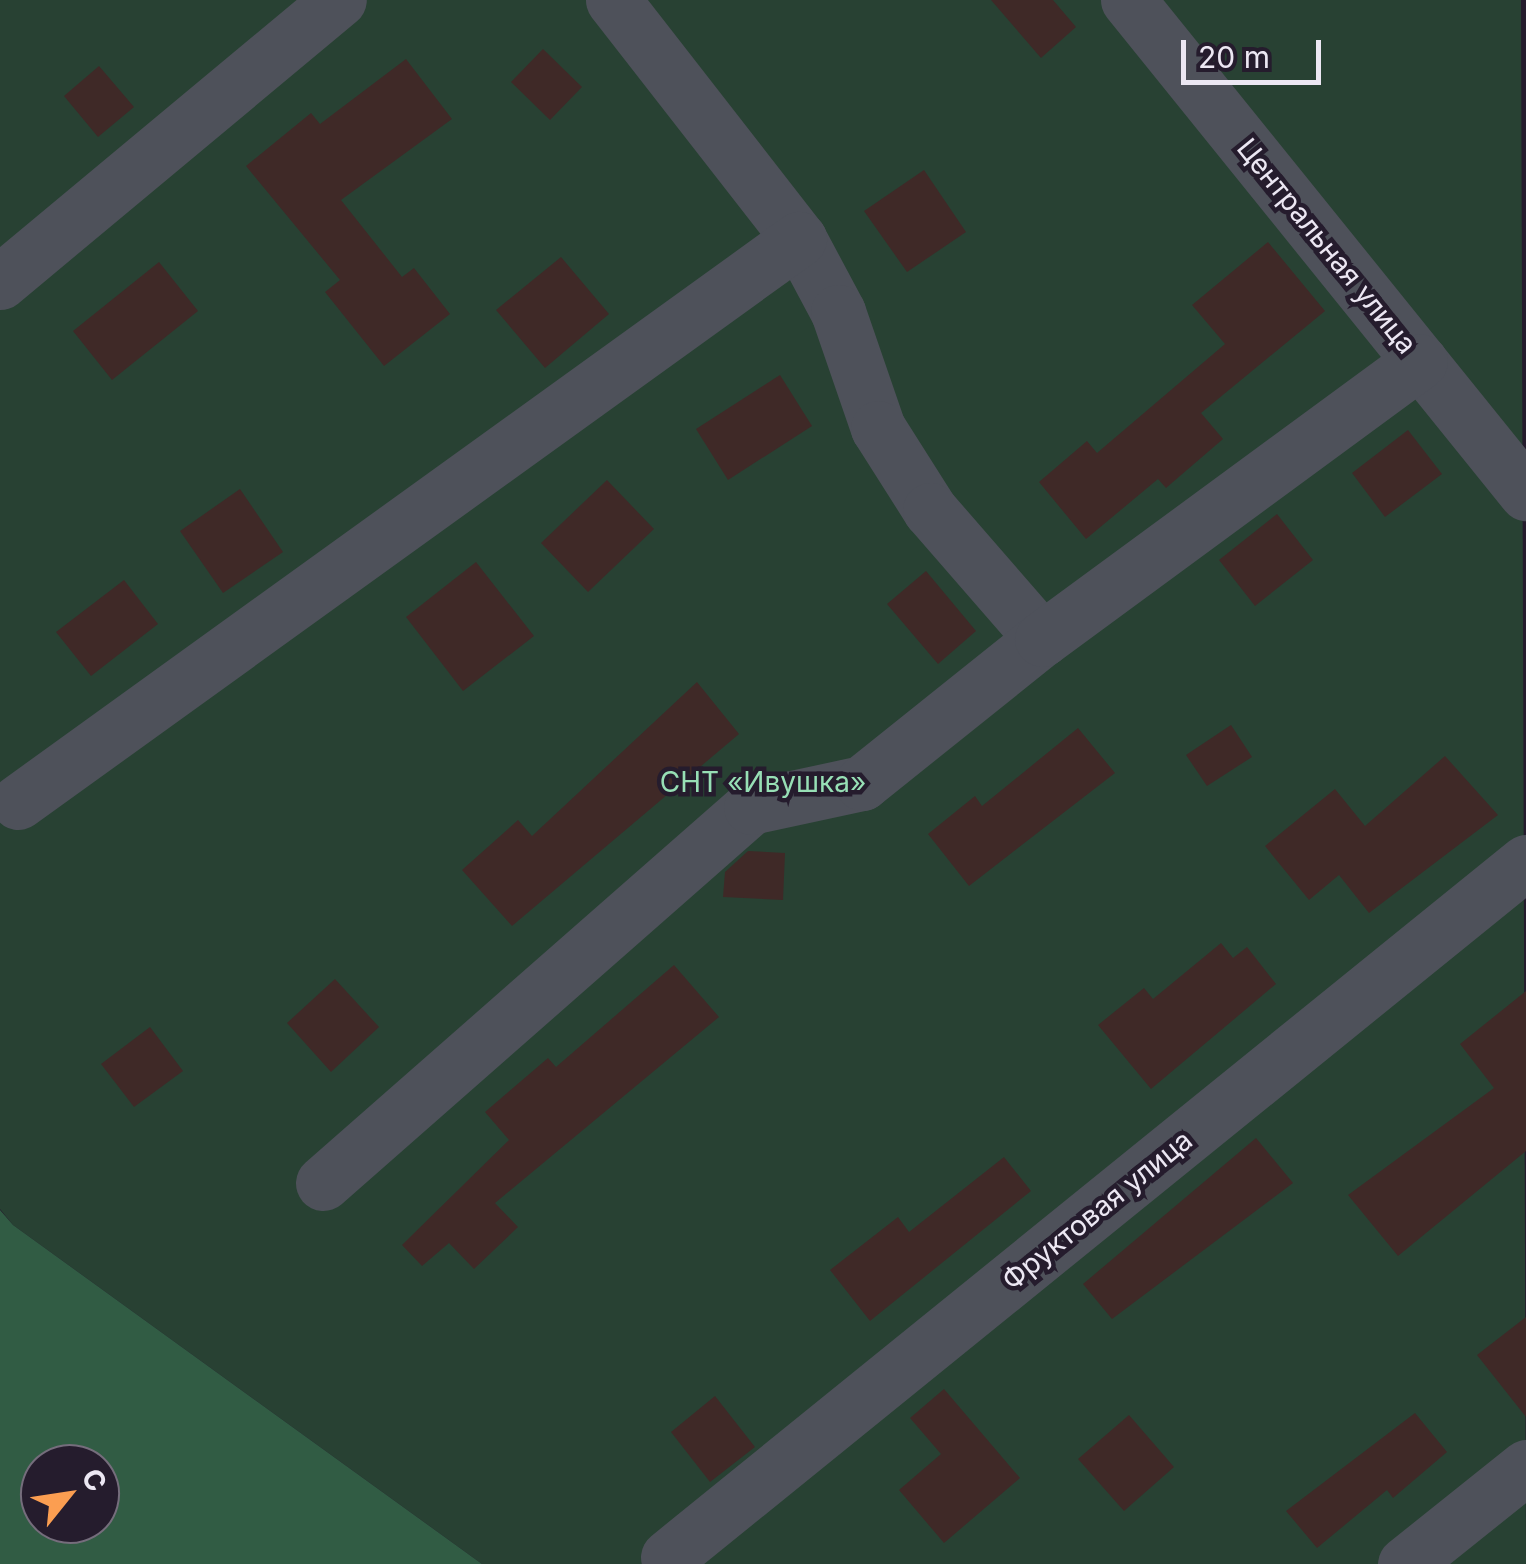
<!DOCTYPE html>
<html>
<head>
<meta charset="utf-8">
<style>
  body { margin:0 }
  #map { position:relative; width:1526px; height:1564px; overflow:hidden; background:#251c2d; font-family:Inter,sans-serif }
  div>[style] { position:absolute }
  .green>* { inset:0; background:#284133 }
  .forest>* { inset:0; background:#315c44 }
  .building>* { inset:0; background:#3f2927 }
  .minor>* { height:55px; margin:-27.5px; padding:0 27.5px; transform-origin:27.5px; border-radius:27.5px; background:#4e515a }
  span { translate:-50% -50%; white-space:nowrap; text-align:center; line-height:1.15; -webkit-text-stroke:9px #251c2d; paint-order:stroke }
  .street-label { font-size:28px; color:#ece7f3 }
  .park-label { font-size:28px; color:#97dfb5 }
  .north { position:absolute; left:20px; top:1444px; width:100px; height:100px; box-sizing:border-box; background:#251c2d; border:2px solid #756d7c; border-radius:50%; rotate:60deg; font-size:28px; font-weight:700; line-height:40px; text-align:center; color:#ece7f3 }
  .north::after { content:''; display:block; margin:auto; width:35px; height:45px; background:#fb9e51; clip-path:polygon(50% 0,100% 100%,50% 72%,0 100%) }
  .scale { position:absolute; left:1181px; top:40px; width:140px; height:45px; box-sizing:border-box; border:5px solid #ece7f3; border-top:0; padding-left:12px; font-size:30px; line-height:35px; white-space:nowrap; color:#ece7f3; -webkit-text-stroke:8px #251c2d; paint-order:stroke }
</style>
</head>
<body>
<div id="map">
  <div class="green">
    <div style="clip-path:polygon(0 0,1521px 0,1526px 1564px,482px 1564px,13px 1225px,0 1209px)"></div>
  </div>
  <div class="forest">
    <div style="clip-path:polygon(evenodd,0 1210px,13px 1225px,482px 1564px,0 1564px,0 1210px,40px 1464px,100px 1464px,100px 1524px,40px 1524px,40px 1464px)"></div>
  </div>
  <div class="building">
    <div style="clip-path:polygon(991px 0,1053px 0,1076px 27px,1041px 58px)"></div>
    <div style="clip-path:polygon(543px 49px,582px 87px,550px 120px,511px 82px)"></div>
    <div style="clip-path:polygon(406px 59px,452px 119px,341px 200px,402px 277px,414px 268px,450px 314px,384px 366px,325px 292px,340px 280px,246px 166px,311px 113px,320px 124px)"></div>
    <div style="clip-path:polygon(99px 66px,134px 107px,98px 137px,64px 96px)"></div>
    <div style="clip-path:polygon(924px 170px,966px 232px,907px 272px,864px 211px)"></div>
    <div style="clip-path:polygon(1268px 242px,1325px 311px,1201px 413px,1223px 439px,1166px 488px,1158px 479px,1086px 539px,1039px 482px,1087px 441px,1097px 453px,1225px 344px,1192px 305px)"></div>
    <div style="clip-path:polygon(561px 257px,609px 314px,545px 368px,496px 310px)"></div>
    <div style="clip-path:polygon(159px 262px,198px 311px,112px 380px,73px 331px)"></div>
    <div style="clip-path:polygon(780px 375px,812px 426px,728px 480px,696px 429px)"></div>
    <div style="clip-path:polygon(1408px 430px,1442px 474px,1385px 517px,1352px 473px)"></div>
    <div style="clip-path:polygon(607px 480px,654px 529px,588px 592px,541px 543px)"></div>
    <div style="clip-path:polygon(240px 489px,283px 552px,223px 593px,180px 531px)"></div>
    <div style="clip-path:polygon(1277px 514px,1313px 560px,1255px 606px,1219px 560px)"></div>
    <div style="clip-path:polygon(476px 562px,534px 636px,463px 691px,406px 617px)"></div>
    <div style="clip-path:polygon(926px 571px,976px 631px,938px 664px,887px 604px)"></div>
    <div style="clip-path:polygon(124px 580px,158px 624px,91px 676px,56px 632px)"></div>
    <div style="clip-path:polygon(697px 682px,739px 734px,512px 926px,462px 870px,518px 820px,532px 836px)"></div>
    <div style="clip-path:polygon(1231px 725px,1252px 757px,1207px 786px,1186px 755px)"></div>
    <div style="clip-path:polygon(1078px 728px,1115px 773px,969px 886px,928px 834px,975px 796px,982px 806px)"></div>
    <div style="clip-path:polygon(1445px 756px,1498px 815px,1369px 913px,1339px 875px,1309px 900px,1265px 846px,1335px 789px,1365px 826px)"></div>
    <div style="clip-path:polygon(748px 851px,785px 853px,783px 900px,723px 897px,725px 872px)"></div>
    <div style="clip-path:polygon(1221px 943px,1233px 958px,1247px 947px,1276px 984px,1151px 1089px,1098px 1025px,1144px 988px,1153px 999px)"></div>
    <div style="clip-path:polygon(674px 965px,719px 1017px,495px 1203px,518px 1227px,474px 1269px,449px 1243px,422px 1266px,402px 1245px,509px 1140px,485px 1112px,548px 1058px,556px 1067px)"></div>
    <div style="clip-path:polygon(335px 979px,379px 1027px,331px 1072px,287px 1023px)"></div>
    <div style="clip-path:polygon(1526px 991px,1526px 1151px,1398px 1256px,1348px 1195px,1494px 1088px,1460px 1044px)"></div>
    <div style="clip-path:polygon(150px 1027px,183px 1071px,134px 1107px,101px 1064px)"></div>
    <div style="clip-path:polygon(1256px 1138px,1293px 1183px,1112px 1319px,1083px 1284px)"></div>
    <div style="clip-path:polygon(1004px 1157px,1031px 1191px,870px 1321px,830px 1270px,898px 1217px,909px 1232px)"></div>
    <div style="clip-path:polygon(1526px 1317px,1526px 1417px,1477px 1355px)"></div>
    <div style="clip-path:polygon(944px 1389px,1020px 1478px,944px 1543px,899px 1490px,941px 1454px,910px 1418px)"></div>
    <div style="clip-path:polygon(715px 1396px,755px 1447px,710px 1482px,671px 1432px)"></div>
    <div style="clip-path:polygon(1415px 1413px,1447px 1452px,1393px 1498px,1387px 1490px,1317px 1548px,1286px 1511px)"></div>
    <div style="clip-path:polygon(1129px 1415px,1174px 1467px,1124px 1511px,1078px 1459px)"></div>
  </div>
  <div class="minor">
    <div style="left:613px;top:0;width:303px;rotate:52.1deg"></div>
    <div style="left:799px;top:239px;width:83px;rotate:61.9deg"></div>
    <div style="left:838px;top:312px;width:123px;rotate:71deg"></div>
    <div style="left:878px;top:428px;width:97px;rotate:57.6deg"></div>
    <div style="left:930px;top:510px;width:171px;rotate:49deg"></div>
    <div style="left:1128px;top:0;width:634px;rotate:51.09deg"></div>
    <div style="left:0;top:282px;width:441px;rotate:-39.8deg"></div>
    <div style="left:18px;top:802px;width:963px;rotate:-35.79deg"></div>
    <div style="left:323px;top:1183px;width:570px;rotate:-41.3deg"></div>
    <div style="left:751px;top:807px;width:114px;rotate:-12.2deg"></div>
    <div style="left:862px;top:783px;width:231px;rotate:-38.7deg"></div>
    <div style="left:1042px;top:639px;width:469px;rotate:-36.3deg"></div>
    <div style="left:668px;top:1557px;width:1104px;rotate:-39.01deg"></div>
    <div style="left:1405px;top:1564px;width:155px;rotate:-38.7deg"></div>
  </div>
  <div class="street-label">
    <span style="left:1327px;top:246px;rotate:51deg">Центральная улица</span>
    <span style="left:1097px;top:1210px;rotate:-39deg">Фруктовая улица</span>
  </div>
  <div class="park-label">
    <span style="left:763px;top:782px">СНТ «Ивушка»</span>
  </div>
  <div class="north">С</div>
  <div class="scale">20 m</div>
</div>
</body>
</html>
